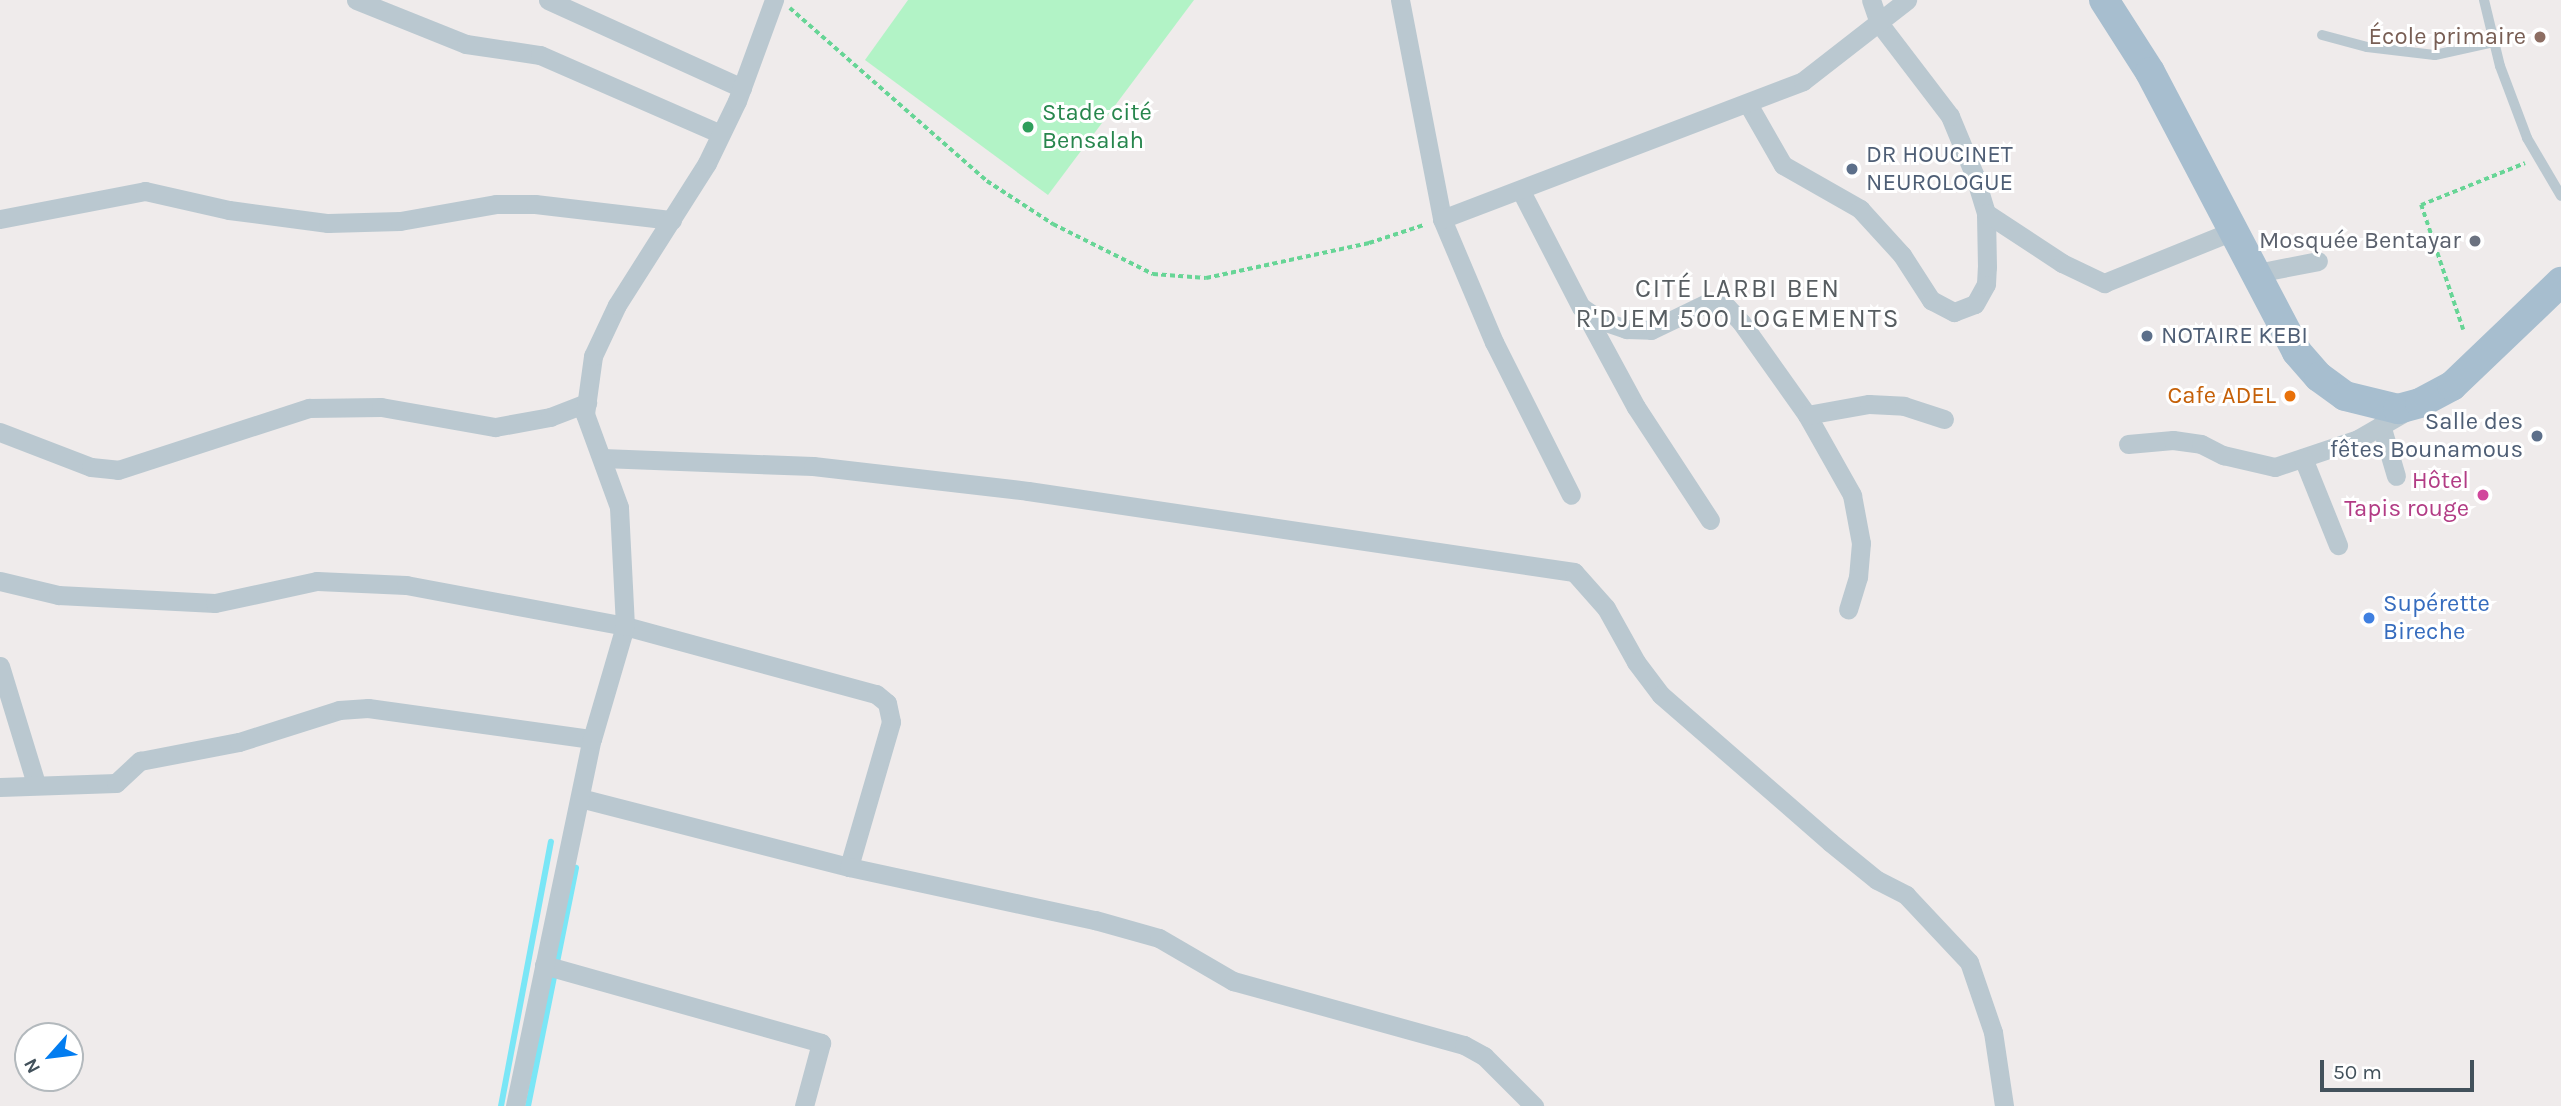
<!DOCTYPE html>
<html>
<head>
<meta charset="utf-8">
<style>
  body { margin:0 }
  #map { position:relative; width:2561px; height:1106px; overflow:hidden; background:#efebeb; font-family:Karla,sans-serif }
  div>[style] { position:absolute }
  .green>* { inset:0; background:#b2f3c6 }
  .stream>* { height:6px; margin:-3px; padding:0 3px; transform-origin:3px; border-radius:3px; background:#7ae6f6 }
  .path>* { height:3.5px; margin-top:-1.75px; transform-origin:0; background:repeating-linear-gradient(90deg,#67d596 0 5px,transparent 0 8.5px) }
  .lane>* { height:10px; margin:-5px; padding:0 5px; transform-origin:5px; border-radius:5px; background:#bac8d0 }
  .street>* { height:19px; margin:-9.5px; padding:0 9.5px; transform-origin:9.5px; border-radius:9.5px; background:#bac8d0 }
  .primary>* { height:30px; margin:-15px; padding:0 15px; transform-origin:15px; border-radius:15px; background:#a7becf }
  .dots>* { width:19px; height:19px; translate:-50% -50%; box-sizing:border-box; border:4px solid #fff; border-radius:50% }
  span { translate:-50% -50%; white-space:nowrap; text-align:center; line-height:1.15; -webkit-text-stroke:6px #fff; paint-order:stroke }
  .education-label { font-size:24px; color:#785e54 }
  .right { translate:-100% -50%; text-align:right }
  .leisure-label { font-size:24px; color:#27864d }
  .left { translate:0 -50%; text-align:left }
  .service-label { font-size:24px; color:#4e5e75 }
  .worship-label { font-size:24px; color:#5b616d }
  .food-label { font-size:24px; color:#c56008 }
  .hotel-label { font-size:24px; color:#b23c85 }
  .shop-label { font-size:24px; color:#366cbe }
  .neighbourhood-label { font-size:26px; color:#575d61; letter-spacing:2px }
  .north { position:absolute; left:14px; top:1022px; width:70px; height:70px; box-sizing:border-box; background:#fff; border:2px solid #b3b9bd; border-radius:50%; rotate:242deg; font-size:19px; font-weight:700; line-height:28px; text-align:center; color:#42515b }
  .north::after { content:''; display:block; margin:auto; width:24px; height:32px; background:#037df0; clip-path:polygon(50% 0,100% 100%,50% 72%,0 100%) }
  .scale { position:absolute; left:2320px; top:1060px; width:154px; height:32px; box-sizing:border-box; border:4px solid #42515b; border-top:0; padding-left:9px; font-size:21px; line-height:24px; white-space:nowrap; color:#42515b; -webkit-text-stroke:5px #fff; paint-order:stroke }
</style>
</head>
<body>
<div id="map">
  <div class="green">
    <div style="clip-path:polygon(908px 0,1194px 0,1048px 195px,865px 60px)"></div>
  </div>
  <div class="stream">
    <div style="left:501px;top:1106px;width:269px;rotate:-79.3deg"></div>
    <div style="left:528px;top:1106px;width:243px;rotate:-78.6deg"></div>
  </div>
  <div class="path">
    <div style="left:790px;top:8px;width:262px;rotate:41.3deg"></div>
    <div style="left:987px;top:181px;width:79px;rotate:33.1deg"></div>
    <div style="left:1053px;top:224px;width:112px;rotate:26.6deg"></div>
    <div style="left:1153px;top:274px;width:53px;rotate:4.3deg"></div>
    <div style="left:1206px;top:278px;width:167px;rotate:-12.1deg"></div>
    <div style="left:1369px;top:243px;width:58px;rotate:-18.1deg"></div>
    <div style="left:2463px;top:330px;width:132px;rotate:-108.6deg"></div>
    <div style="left:2421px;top:205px;width:112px;rotate:-22deg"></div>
  </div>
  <div class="lane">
    <div style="left:2484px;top:0;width:68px;rotate:76.4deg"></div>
    <div style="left:2500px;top:66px;width:77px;rotate:69.4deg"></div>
    <div style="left:2527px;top:138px;width:67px;rotate:59.6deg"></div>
    <div style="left:2322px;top:35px;width:47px;rotate:14.9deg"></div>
    <div style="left:2367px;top:47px;width:68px;rotate:6.7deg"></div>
    <div style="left:2435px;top:55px;width:60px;rotate:-12.4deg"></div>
  </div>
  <div class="street">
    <div style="left:356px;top:0;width:118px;rotate:21.8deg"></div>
    <div style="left:466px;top:44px;width:75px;rotate:8.5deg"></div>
    <div style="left:540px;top:55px;width:197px;rotate:23.6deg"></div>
    <div style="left:548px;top:0;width:213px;rotate:24.4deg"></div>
    <div style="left:1400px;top:0;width:223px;rotate:79.1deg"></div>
    <div style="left:1442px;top:219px;width:134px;rotate:67.1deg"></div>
    <div style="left:1494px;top:342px;width:171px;rotate:63.3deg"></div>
    <div style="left:1748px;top:104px;width:70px;rotate:60.2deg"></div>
    <div style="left:1783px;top:165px;width:89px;rotate:29.7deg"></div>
    <div style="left:1860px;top:209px;width:62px;rotate:47.6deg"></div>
    <div style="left:1902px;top:255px;width:54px;rotate:57.2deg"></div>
    <div style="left:1931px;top:300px;width:26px;rotate:28deg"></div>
    <div style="left:1954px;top:312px;width:22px;rotate:-21deg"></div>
    <div style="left:1975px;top:304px;width:23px;rotate:-61deg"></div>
    <div style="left:1986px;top:284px;width:17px;rotate:-87deg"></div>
    <div style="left:1987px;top:267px;width:54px;rotate:-91.1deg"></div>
    <div style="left:1986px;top:213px;width:41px;rotate:-107.1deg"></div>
    <div style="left:1974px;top:174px;width:63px;rotate:-112.5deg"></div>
    <div style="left:1950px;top:116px;width:117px;rotate:-127.4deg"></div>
    <div style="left:1879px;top:23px;width:24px;rotate:-109deg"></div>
    <div style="left:1521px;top:191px;width:131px;rotate:62.7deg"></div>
    <div style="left:1581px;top:307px;width:23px;rotate:34deg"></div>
    <div style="left:1600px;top:320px;width:28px;rotate:19deg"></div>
    <div style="left:1626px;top:329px;width:25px;rotate:2deg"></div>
    <div style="left:1651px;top:330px;width:62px;rotate:-25.7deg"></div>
    <div style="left:1707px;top:303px;width:20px;rotate:11deg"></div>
    <div style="left:1727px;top:307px;width:21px;rotate:47deg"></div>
    <div style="left:1741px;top:322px;width:114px;rotate:54.6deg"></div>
    <div style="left:1807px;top:415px;width:92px;rotate:60.6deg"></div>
    <div style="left:1852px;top:495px;width:49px;rotate:79.4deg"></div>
    <div style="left:1861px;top:543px;width:34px;rotate:95deg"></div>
    <div style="left:1858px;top:577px;width:34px;rotate:107deg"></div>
    <div style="left:1986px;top:213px;width:91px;rotate:33.3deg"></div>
    <div style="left:2062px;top:263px;width:47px;rotate:25.5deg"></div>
    <div style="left:2104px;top:283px;width:139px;rotate:-22deg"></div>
    <div style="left:0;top:219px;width:148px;rotate:-10.9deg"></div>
    <div style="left:145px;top:191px;width:86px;rotate:12.7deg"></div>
    <div style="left:229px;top:210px;width:100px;rotate:7.5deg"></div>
    <div style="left:328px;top:223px;width:72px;rotate:-1.6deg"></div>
    <div style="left:400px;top:221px;width:97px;rotate:-10deg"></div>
    <div style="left:496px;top:204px;width:39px"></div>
    <div style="left:535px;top:204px;width:138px;rotate:6.7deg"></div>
    <div style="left:1442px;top:219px;width:386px;rotate:-20.9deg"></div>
    <div style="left:1803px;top:81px;width:132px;rotate:-37.9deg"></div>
    <div style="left:2257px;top:273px;width:62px;rotate:-11.1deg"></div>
    <div style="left:1584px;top:311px;width:109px;rotate:61.6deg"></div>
    <div style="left:1636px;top:407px;width:135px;rotate:56.8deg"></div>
    <div style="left:1807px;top:415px;width:63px;rotate:-10.1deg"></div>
    <div style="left:1869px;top:404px;width:35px;rotate:3deg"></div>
    <div style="left:1904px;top:406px;width:42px;rotate:18deg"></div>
    <div style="left:2381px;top:425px;width:53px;rotate:73.6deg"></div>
    <div style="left:0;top:432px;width:97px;rotate:21deg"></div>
    <div style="left:91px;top:467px;width:27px;rotate:6deg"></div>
    <div style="left:118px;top:470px;width:201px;rotate:-18deg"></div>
    <div style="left:309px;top:408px;width:72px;rotate:-0.8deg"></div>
    <div style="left:381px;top:407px;width:116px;rotate:10deg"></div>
    <div style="left:495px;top:427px;width:56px;rotate:-10.3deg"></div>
    <div style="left:550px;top:417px;width:40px;rotate:-21deg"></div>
    <div style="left:2128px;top:444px;width:45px;rotate:-5.1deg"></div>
    <div style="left:2173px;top:440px;width:28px;rotate:8deg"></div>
    <div style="left:2201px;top:444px;width:25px;rotate:27deg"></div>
    <div style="left:2223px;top:455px;width:53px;rotate:13deg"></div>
    <div style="left:2275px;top:467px;width:88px;rotate:-18.6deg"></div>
    <div style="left:2358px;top:439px;width:60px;rotate:-30deg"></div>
    <div style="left:602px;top:458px;width:211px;rotate:2.2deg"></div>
    <div style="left:813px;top:466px;width:216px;rotate:6.6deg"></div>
    <div style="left:1028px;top:491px;width:552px;rotate:8.44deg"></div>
    <div style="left:1574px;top:572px;width:48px;rotate:48.4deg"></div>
    <div style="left:1606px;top:608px;width:62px;rotate:60.9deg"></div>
    <div style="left:1636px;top:662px;width:41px;rotate:52.9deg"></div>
    <div style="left:1661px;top:695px;width:224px;rotate:41deg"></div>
    <div style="left:1830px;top:842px;width:60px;rotate:39deg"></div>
    <div style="left:1877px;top:880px;width:33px;rotate:27deg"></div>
    <div style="left:1906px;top:895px;width:92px;rotate:46.8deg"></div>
    <div style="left:1969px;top:962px;width:74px;rotate:71.1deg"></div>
    <div style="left:1993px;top:1032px;width:75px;rotate:81.5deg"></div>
    <div style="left:2303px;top:458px;width:94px;rotate:68.1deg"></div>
    <div style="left:0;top:581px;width:60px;rotate:13.6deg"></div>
    <div style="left:58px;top:595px;width:157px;rotate:2.9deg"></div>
    <div style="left:215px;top:603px;width:104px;rotate:-12.2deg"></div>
    <div style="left:317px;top:581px;width:89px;rotate:2.6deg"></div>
    <div style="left:406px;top:585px;width:223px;rotate:10.6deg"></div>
    <div style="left:625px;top:626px;width:260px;rotate:15.2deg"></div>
    <div style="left:876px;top:694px;width:14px;rotate:39deg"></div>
    <div style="left:887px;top:703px;width:19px;rotate:78deg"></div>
    <div style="left:891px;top:722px;width:151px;rotate:106.2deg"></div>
    <div style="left:0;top:666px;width:123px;rotate:73deg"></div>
    <div style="left:0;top:787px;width:116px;rotate:-2deg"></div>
    <div style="left:116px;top:783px;width:33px;rotate:-43deg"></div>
    <div style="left:140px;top:761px;width:101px;rotate:-10.9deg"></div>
    <div style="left:239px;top:742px;width:105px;rotate:-17.7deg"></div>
    <div style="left:339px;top:710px;width:29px;rotate:-4deg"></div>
    <div style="left:368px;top:708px;width:226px;rotate:7.9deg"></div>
    <div style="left:580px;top:798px;width:278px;rotate:14.4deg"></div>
    <div style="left:849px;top:867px;width:252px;rotate:12.2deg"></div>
    <div style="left:1095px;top:920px;width:66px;rotate:15.7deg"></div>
    <div style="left:1159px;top:938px;width:86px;rotate:30.2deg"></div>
    <div style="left:1233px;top:981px;width:240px;rotate:15.5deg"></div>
    <div style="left:1464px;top:1045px;width:23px;rotate:29deg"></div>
    <div style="left:1484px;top:1056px;width:71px;rotate:45deg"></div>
    <div style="left:544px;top:965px;width:288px;rotate:15.7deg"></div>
    <div style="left:821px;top:1043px;width:65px;rotate:105.1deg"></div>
    <div style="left:515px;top:1106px;width:375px;rotate:-78.2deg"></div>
    <div style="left:592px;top:739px;width:118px;rotate:-73.7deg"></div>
    <div style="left:625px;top:626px;width:119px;rotate:-92.9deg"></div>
    <div style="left:619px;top:507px;width:99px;rotate:-110.1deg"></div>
    <div style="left:585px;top:414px;width:59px;rotate:-82.1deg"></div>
    <div style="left:593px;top:356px;width:56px;rotate:-64.8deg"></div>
    <div style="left:617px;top:305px;width:168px;rotate:-57.6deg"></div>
    <div style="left:707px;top:163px;width:69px;rotate:-64.2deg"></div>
    <div style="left:737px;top:101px;width:108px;rotate:-69.9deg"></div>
  </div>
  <div class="primary">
    <div style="left:2104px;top:0;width:85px;rotate:57.4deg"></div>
    <div style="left:2150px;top:72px;width:316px;rotate:62.3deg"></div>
    <div style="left:2297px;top:352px;width:33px;rotate:49deg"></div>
    <div style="left:2319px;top:377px;width:32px;rotate:36deg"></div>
    <div style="left:2345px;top:396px;width:55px;rotate:13.8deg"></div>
    <div style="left:2398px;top:409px;width:23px;rotate:-15deg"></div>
    <div style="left:2420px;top:403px;width:36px;rotate:-28deg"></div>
    <div style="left:2452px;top:386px;width:151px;rotate:-43.7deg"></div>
  </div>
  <div class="dots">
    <div style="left:2540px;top:37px;background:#8d6e63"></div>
    <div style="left:1028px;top:127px;background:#2e9e5b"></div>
    <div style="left:1852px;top:169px;background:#5c6f8a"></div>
    <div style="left:2475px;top:241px;background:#6b7280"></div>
    <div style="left:2147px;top:336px;background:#5c6f8a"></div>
    <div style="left:2290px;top:396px;background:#e8710a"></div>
    <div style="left:2537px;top:436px;background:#5c6f8a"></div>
    <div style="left:2483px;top:495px;background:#d1479c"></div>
    <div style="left:2369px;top:618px;background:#3f7fe0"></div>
  </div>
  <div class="education-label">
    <span class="right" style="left:2526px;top:37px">École primaire</span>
  </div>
  <div class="leisure-label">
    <span class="left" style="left:1042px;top:127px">Stade cité<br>Bensalah</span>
  </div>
  <div class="service-label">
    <span class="left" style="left:1866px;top:169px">DR HOUCINET<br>NEUROLOGUE</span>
    <span class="left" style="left:2161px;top:336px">NOTAIRE KEBI</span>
    <span class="right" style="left:2523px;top:436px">Salle des<br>fêtes Bounamous</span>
  </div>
  <div class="worship-label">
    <span class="right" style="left:2461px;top:241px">Mosquée Bentayar</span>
  </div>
  <div class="food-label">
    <span class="right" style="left:2276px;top:396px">Cafe ADEL</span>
  </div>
  <div class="hotel-label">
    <span class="right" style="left:2469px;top:495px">Hôtel<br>Tapis rouge</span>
  </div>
  <div class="shop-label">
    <span class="left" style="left:2383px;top:618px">Supérette<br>Bireche</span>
  </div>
  <div class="neighbourhood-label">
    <span style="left:1738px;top:304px">CITÉ LARBI BEN<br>R'DJEM 500 LOGEMENTS</span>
  </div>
  <div class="north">N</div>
  <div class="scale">50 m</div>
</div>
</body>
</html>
